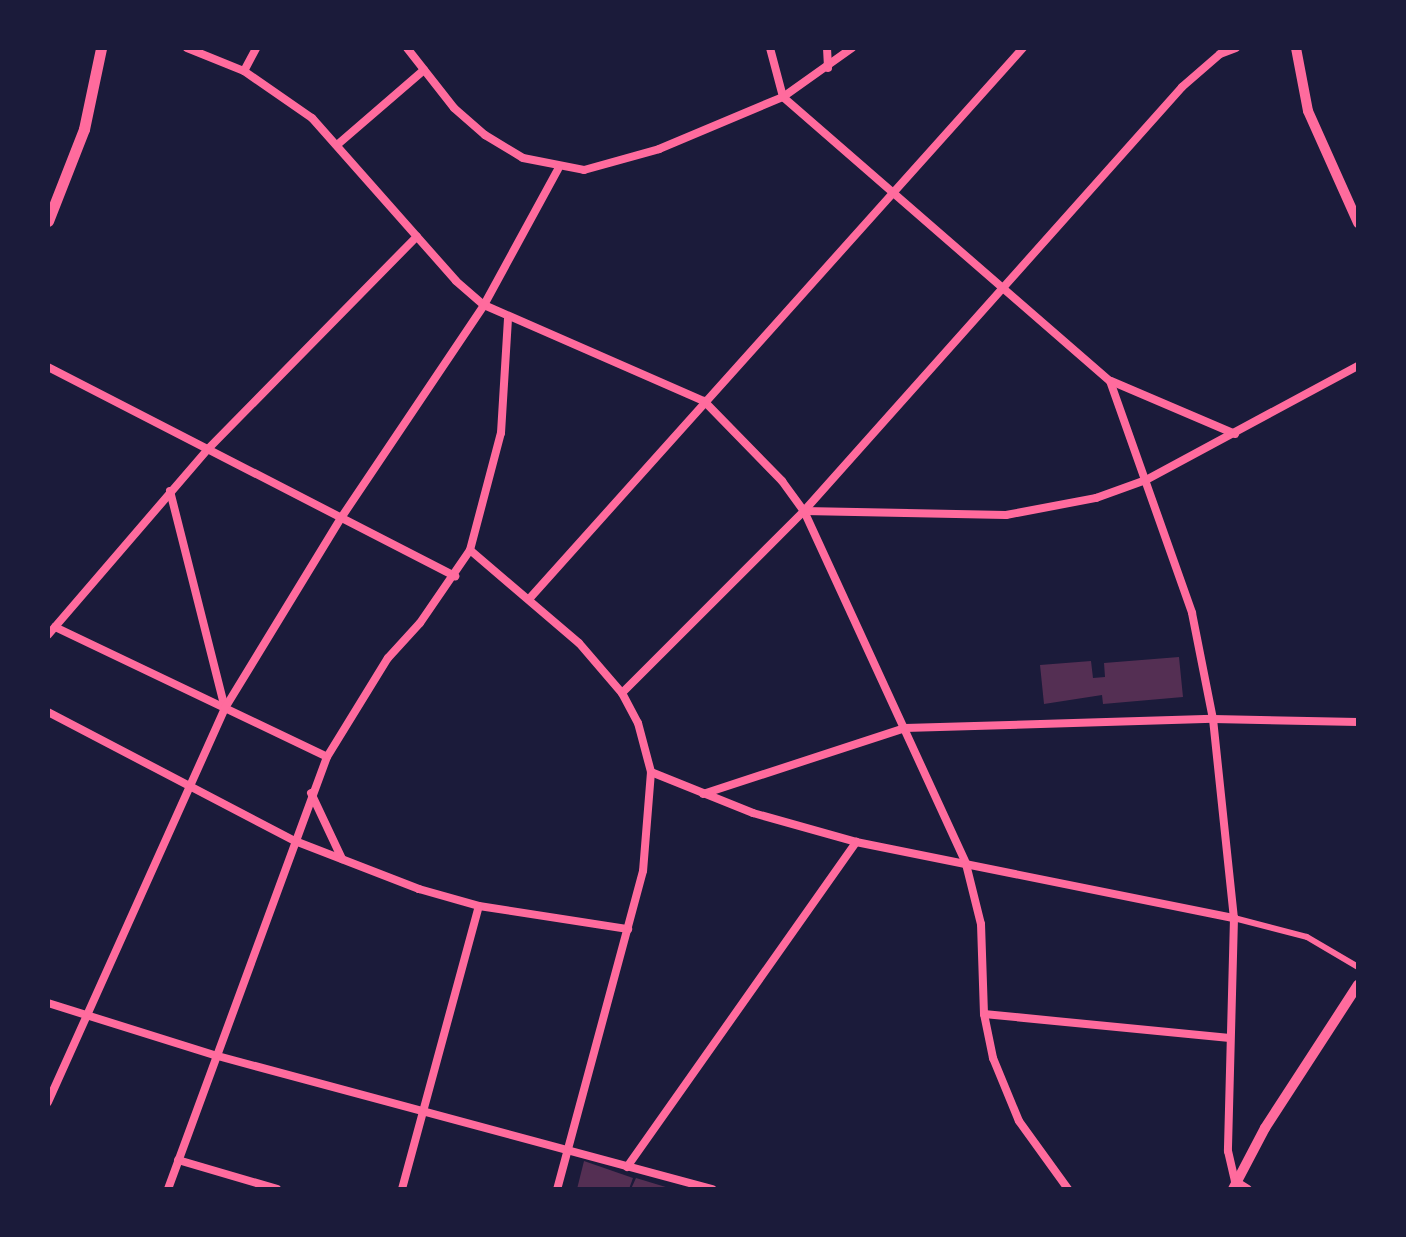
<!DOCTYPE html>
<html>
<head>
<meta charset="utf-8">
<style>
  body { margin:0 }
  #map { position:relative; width:1406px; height:1237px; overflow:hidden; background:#1b1b3a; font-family:Jost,sans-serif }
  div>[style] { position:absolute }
  .building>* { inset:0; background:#542f53 }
  .pedestrian>* { height:6px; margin:-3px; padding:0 3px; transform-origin:3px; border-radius:3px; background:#ff6b9d }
  .minor>* { height:8px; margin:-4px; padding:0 4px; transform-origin:4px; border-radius:4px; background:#ff6b9d }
  .tertiary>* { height:10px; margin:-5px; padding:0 5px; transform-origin:5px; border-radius:5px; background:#ff6b9d }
  .secondary>* { height:11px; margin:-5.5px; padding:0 5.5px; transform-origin:5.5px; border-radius:5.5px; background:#ff6b9d }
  span { translate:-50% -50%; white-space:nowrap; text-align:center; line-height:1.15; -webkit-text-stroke:6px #1b1b3a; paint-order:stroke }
  .frame { position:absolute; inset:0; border:50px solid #1b1b3a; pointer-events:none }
</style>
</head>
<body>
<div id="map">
  <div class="building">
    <div style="clip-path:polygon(1179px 657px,1183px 697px,1103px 704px,1102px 695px,1044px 704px,1040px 665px,1091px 661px,1093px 678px,1105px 677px,1104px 663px)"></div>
    <div style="clip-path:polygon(584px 1161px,633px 1178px,629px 1189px,577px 1189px)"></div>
    <div style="clip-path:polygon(636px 1178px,669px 1188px,669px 1189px,631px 1189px)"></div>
  </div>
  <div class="pedestrian">
    <div style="left:1234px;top:918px;width:75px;rotate:14.6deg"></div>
    <div style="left:1307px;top:937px;width:59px;rotate:30.5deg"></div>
  </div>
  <div class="minor">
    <div style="left:187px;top:48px;width:61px;rotate:22deg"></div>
    <div style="left:244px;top:71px;width:83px;rotate:34.7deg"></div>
    <div style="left:312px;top:118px;width:217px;rotate:48.5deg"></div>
    <div style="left:456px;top:281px;width:37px;rotate:41deg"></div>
    <div style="left:484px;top:305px;width:240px;rotate:23.6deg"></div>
    <div style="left:704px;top:401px;width:112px;rotate:45.7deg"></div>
    <div style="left:782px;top:481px;width:37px;rotate:54deg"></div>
    <div style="left:804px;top:511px;width:388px;rotate:65.3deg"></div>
    <div style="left:966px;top:864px;width:62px;rotate:76deg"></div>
    <div style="left:981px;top:924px;width:90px;rotate:88.1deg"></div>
    <div style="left:984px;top:1014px;width:45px;rotate:78.4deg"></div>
    <div style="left:993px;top:1058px;width:68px;rotate:67.6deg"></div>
    <div style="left:1019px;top:1121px;width:84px;rotate:54.2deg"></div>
    <div style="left:407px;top:48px;width:76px;rotate:51.9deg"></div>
    <div style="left:454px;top:108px;width:41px;rotate:41.1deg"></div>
    <div style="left:485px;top:135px;width:44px;rotate:31.2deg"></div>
    <div style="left:523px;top:158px;width:62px;rotate:11.1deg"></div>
    <div style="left:584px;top:170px;width:78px;rotate:-15.6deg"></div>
    <div style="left:659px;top:149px;width:134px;rotate:-22.8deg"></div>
    <div style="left:783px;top:97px;width:85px;rotate:-35.4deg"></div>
    <div style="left:770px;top:48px;width:51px;rotate:75.1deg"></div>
    <div style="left:783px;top:97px;width:433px;rotate:41deg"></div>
    <div style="left:1110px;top:381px;width:246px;rotate:70.5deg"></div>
    <div style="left:1192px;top:613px;width:108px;rotate:78.8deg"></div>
    <div style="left:1213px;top:719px;width:200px;rotate:84deg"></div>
    <div style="left:1234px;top:918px;width:233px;rotate:91.5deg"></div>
    <div style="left:1228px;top:1151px;width:31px;rotate:77deg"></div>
    <div style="left:1235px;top:1181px;width:15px;rotate:32deg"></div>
    <div style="left:827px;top:48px;width:20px;rotate:87deg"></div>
    <div style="left:244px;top:71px;width:26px;rotate:-62deg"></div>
    <div style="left:337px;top:145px;width:115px;rotate:-40.8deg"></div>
    <div style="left:48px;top:367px;width:458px;rotate:27.2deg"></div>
    <div style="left:1111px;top:381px;width:135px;rotate:23.1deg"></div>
    <div style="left:170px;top:491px;width:224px;rotate:75.8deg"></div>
    <div style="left:804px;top:511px;width:202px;rotate:1.1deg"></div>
    <div style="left:1006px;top:515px;width:92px;rotate:-10.7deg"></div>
    <div style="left:1096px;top:498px;width:53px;rotate:-19.8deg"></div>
    <div style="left:1146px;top:480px;width:241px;rotate:-28.3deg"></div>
    <div style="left:470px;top:550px;width:143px;rotate:40.5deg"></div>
    <div style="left:579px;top:643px;width:66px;rotate:49.3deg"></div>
    <div style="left:622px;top:693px;width:34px;rotate:62deg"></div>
    <div style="left:638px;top:723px;width:51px;rotate:75.1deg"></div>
    <div style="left:651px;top:772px;width:99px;rotate:94.6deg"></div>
    <div style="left:643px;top:871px;width:329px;rotate:105.1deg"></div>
    <div style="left:530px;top:598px;width:739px;rotate:-48.13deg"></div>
    <div style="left:55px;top:627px;width:301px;rotate:25.5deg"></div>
    <div style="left:48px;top:635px;width:245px;rotate:-49.3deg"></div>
    <div style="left:208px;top:449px;width:298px;rotate:-45.5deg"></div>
    <div style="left:622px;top:693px;width:257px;rotate:-45deg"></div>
    <div style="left:804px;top:511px;width:568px;rotate:-48.28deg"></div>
    <div style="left:1182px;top:87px;width:50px;rotate:-41deg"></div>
    <div style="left:1220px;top:54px;width:17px;rotate:-21deg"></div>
    <div style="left:48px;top:712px;width:279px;rotate:27.6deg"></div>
    <div style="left:295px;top:841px;width:133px;rotate:21.2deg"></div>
    <div style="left:419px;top:889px;width:62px;rotate:15.8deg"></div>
    <div style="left:479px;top:906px;width:151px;rotate:8.8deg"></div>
    <div style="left:651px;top:772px;width:110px;rotate:21.9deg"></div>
    <div style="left:753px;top:813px;width:107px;rotate:15.7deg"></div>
    <div style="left:856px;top:842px;width:386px;rotate:11.4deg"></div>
    <div style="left:311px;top:793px;width:73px;rotate:64.8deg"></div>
    <div style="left:703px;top:794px;width:213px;rotate:-18.1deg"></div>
    <div style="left:905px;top:728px;width:308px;rotate:-1.7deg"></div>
    <div style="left:1213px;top:719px;width:145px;rotate:1.2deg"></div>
    <div style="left:48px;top:1003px;width:174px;rotate:17.4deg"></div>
    <div style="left:214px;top:1055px;width:516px;rotate:15.06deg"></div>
    <div style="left:984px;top:1014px;width:247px;rotate:5.6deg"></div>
    <div style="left:48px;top:1102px;width:432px;rotate:-65.8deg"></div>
    <div style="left:225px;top:708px;width:223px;rotate:-58.6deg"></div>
    <div style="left:341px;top:518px;width:257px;rotate:-56.1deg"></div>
    <div style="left:484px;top:305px;width:155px;rotate:-61.4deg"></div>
    <div style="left:178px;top:1160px;width:103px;rotate:16.3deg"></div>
    <div style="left:627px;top:1167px;width:398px;rotate:-54.8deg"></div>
    <div style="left:168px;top:1189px;width:460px;rotate:-69.8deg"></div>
    <div style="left:327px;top:757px;width:116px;rotate:-58.4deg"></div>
    <div style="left:388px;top:658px;width:47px;rotate:-47.6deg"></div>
    <div style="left:420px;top:623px;width:88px;rotate:-55.6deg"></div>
    <div style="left:470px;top:550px;width:121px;rotate:-75.2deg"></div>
    <div style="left:501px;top:433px;width:114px;rotate:-86.5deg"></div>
    <div style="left:402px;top:1189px;width:293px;rotate:-74.8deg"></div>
  </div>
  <div class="tertiary">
    <div style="left:1296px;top:48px;width:64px;rotate:79.2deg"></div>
    <div style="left:1308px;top:111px;width:123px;rotate:65.9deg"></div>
    <div style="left:1233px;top:1189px;width:69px;rotate:-62.3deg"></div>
    <div style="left:1265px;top:1128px;width:171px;rotate:-57deg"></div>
  </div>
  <div class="secondary">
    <div style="left:48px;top:221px;width:99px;rotate:-68.6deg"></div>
    <div style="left:84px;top:129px;width:83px;rotate:-78.1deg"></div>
  </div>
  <div class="frame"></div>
</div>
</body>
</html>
